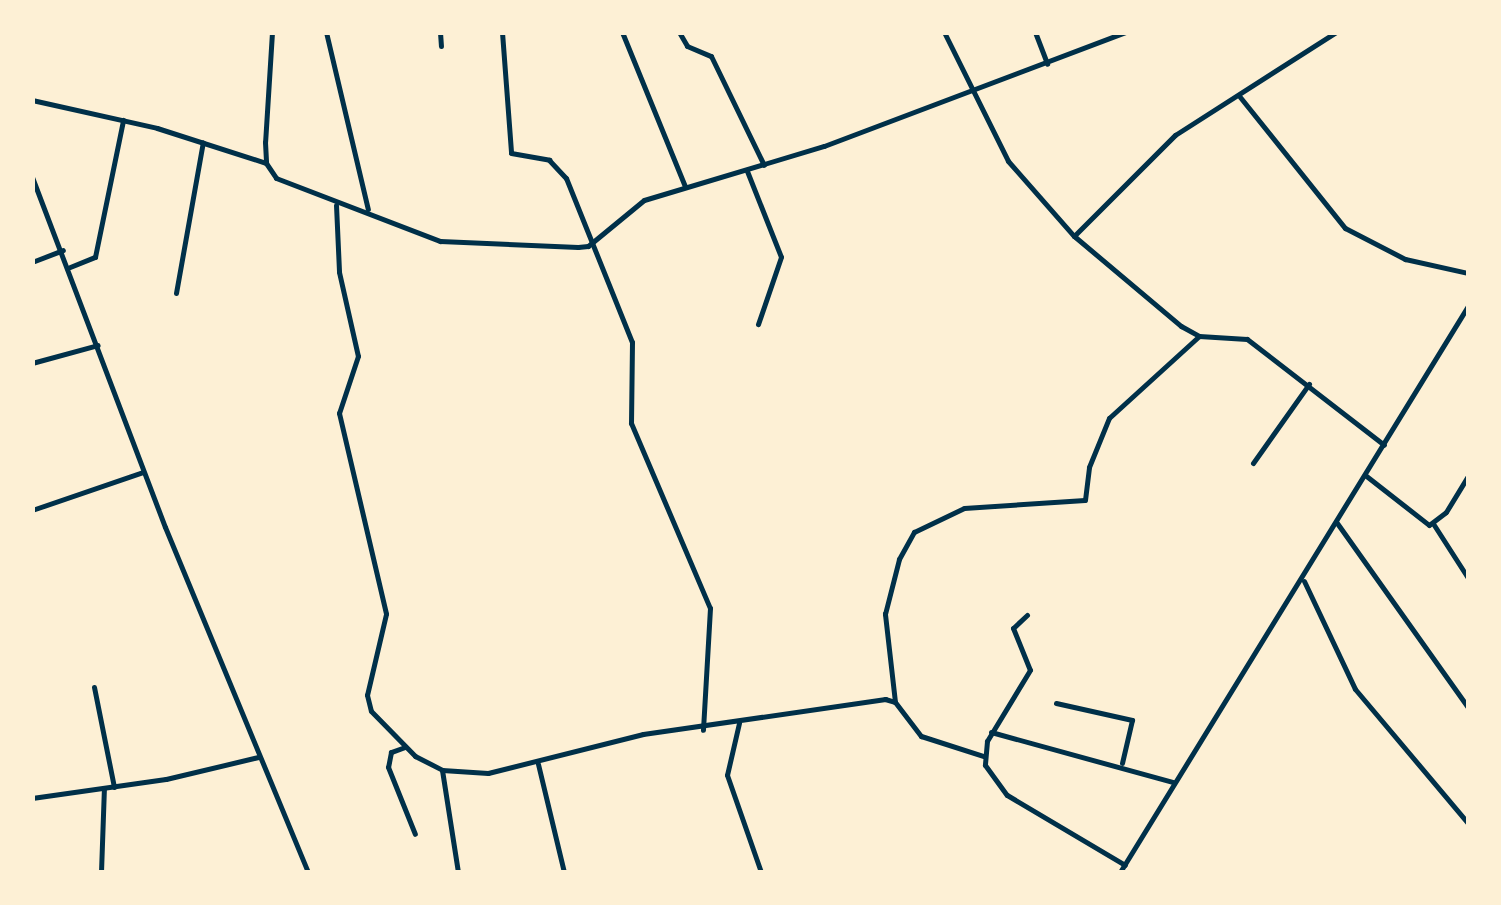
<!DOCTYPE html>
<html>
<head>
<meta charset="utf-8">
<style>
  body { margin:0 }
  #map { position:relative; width:1501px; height:905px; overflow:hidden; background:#fdf0d5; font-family:"Roboto Condensed",sans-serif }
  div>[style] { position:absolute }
  .minor>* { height:5px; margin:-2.5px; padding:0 2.5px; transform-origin:2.5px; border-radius:2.5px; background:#003049 }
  span { translate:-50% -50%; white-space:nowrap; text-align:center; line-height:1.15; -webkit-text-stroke:9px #fdf0d5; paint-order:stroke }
  .frame { position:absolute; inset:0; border:35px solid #fdf0d5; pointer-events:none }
</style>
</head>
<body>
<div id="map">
  <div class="minor">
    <div style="left:272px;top:32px;width:110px;rotate:93.6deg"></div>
    <div style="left:265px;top:142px;width:21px;rotate:87deg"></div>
    <div style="left:266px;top:163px;width:18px;rotate:56deg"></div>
    <div style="left:276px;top:178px;width:176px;rotate:21deg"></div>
    <div style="left:440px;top:241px;width:138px;rotate:2.5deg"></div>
    <div style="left:578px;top:247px;width:10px;rotate:-6deg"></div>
    <div style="left:588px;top:246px;width:72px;rotate:-39.4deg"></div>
    <div style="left:644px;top:200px;width:188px;rotate:-16.7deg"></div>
    <div style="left:824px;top:146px;width:322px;rotate:-20.7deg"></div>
    <div style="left:326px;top:32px;width:182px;rotate:76.7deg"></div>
    <div style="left:440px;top:32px;width:14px;rotate:86deg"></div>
    <div style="left:502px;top:32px;width:121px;rotate:85.7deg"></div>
    <div style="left:511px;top:153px;width:39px;rotate:10deg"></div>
    <div style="left:549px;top:160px;width:25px;rotate:47deg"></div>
    <div style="left:566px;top:178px;width:177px;rotate:68.1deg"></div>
    <div style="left:632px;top:342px;width:81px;rotate:90.7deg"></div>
    <div style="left:631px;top:423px;width:201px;rotate:66.9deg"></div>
    <div style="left:710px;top:608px;width:122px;rotate:93.3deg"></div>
    <div style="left:622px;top:32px;width:166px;rotate:67.8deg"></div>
    <div style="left:679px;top:32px;width:16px;rotate:60deg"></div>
    <div style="left:687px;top:46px;width:26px;rotate:23deg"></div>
    <div style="left:711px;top:56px;width:121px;rotate:64.1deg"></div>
    <div style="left:944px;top:32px;width:144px;rotate:63.6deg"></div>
    <div style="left:1008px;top:161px;width:100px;rotate:48.7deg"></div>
    <div style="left:1074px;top:236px;width:140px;rotate:40.1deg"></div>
    <div style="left:1181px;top:326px;width:21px;rotate:29deg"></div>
    <div style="left:1199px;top:336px;width:48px;rotate:3.6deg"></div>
    <div style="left:1247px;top:339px;width:173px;rotate:37.7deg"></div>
    <div style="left:1035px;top:32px;width:34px;rotate:69deg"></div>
    <div style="left:1240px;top:97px;width:168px;rotate:51.3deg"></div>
    <div style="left:1345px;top:228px;width:68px;rotate:27.3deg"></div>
    <div style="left:1405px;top:259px;width:65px;rotate:12.5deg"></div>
    <div style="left:32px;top:100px;width:128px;rotate:12.6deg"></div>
    <div style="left:157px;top:128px;width:114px;rotate:17.8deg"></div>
    <div style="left:747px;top:171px;width:92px;rotate:68.4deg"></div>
    <div style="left:781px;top:257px;width:71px;rotate:108.9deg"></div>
    <div style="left:32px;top:177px;width:374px;rotate:69.2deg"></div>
    <div style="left:165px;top:527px;width:373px;rotate:67.5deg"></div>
    <div style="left:336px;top:205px;width:67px;rotate:87.4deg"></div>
    <div style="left:339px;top:272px;width:86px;rotate:77.3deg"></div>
    <div style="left:358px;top:356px;width:60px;rotate:108.4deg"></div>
    <div style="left:339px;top:413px;width:206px;rotate:76.8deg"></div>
    <div style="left:386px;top:614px;width:83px;rotate:103.2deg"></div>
    <div style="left:367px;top:695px;width:16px;rotate:76deg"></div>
    <div style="left:371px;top:711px;width:63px;rotate:45.6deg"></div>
    <div style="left:415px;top:756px;width:30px;rotate:27deg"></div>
    <div style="left:442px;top:770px;width:46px;rotate:3.7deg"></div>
    <div style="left:488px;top:773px;width:160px;rotate:-14.1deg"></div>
    <div style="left:643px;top:734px;width:245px;rotate:-8.2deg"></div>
    <div style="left:885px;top:699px;width:10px;rotate:17deg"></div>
    <div style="left:895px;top:702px;width:43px;rotate:52.6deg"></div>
    <div style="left:921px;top:736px;width:65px;rotate:17.9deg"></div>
    <div style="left:1074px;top:236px;width:143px;rotate:-45deg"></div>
    <div style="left:1175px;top:135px;width:191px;rotate:-32.6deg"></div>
    <div style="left:32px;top:262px;width:33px;rotate:-21deg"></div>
    <div style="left:70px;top:267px;width:27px;rotate:-22deg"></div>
    <div style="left:95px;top:257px;width:140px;rotate:-78.4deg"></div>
    <div style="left:176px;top:293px;width:153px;rotate:-79.9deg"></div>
    <div style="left:32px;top:363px;width:68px;rotate:-15.3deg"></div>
    <div style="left:1253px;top:463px;width:97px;rotate:-54.7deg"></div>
    <div style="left:1365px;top:475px;width:81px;rotate:38deg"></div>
    <div style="left:1429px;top:525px;width:21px;rotate:-37deg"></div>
    <div style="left:1446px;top:512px;width:42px;rotate:-58.6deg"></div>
    <div style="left:32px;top:510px;width:117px;rotate:-18.9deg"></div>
    <div style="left:1337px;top:523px;width:226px;rotate:54.6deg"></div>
    <div style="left:1434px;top:525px;width:63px;rotate:57.3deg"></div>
    <div style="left:1304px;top:581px;width:119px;rotate:64.7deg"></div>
    <div style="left:1355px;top:689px;width:175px;rotate:49.9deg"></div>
    <div style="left:1027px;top:615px;width:19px;rotate:137deg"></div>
    <div style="left:1013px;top:628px;width:45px;rotate:68deg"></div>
    <div style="left:1030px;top:670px;width:83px;rotate:121.2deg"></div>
    <div style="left:987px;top:741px;width:24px;rotate:95deg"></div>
    <div style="left:985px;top:765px;width:37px;rotate:54deg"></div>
    <div style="left:1007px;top:795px;width:137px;rotate:30.7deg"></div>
    <div style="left:94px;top:687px;width:102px;rotate:78.7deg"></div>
    <div style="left:895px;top:702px;width:89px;rotate:-96.5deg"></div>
    <div style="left:885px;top:614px;width:57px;rotate:-75.7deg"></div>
    <div style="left:899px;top:559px;width:31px;rotate:-61deg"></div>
    <div style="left:914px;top:532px;width:55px;rotate:-25.6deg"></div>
    <div style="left:964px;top:508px;width:121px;rotate:-3.8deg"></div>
    <div style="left:1085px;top:500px;width:33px;rotate:-83deg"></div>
    <div style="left:1089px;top:467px;width:53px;rotate:-67.8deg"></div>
    <div style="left:1109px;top:418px;width:120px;rotate:-42.3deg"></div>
    <div style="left:1056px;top:703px;width:78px;rotate:12.6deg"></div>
    <div style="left:1132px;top:720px;width:44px;rotate:103.1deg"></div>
    <div style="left:739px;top:723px;width:53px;rotate:103deg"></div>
    <div style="left:727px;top:775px;width:103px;rotate:70.7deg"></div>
    <div style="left:991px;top:732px;width:189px;rotate:15.4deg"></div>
    <div style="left:405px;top:747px;width:15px;rotate:160deg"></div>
    <div style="left:391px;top:752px;width:15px;rotate:101deg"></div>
    <div style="left:388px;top:767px;width:72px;rotate:68.1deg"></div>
    <div style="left:538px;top:764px;width:111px;rotate:76.5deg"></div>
    <div style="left:442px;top:770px;width:103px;rotate:81.1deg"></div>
    <div style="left:32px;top:798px;width:135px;rotate:-8.1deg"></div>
    <div style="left:166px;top:779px;width:95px;rotate:-13.4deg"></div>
    <div style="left:101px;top:872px;width:84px;rotate:-88deg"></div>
    <div style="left:1120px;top:872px;width:664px;rotate:-58.42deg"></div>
  </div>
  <div class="frame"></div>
</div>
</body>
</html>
